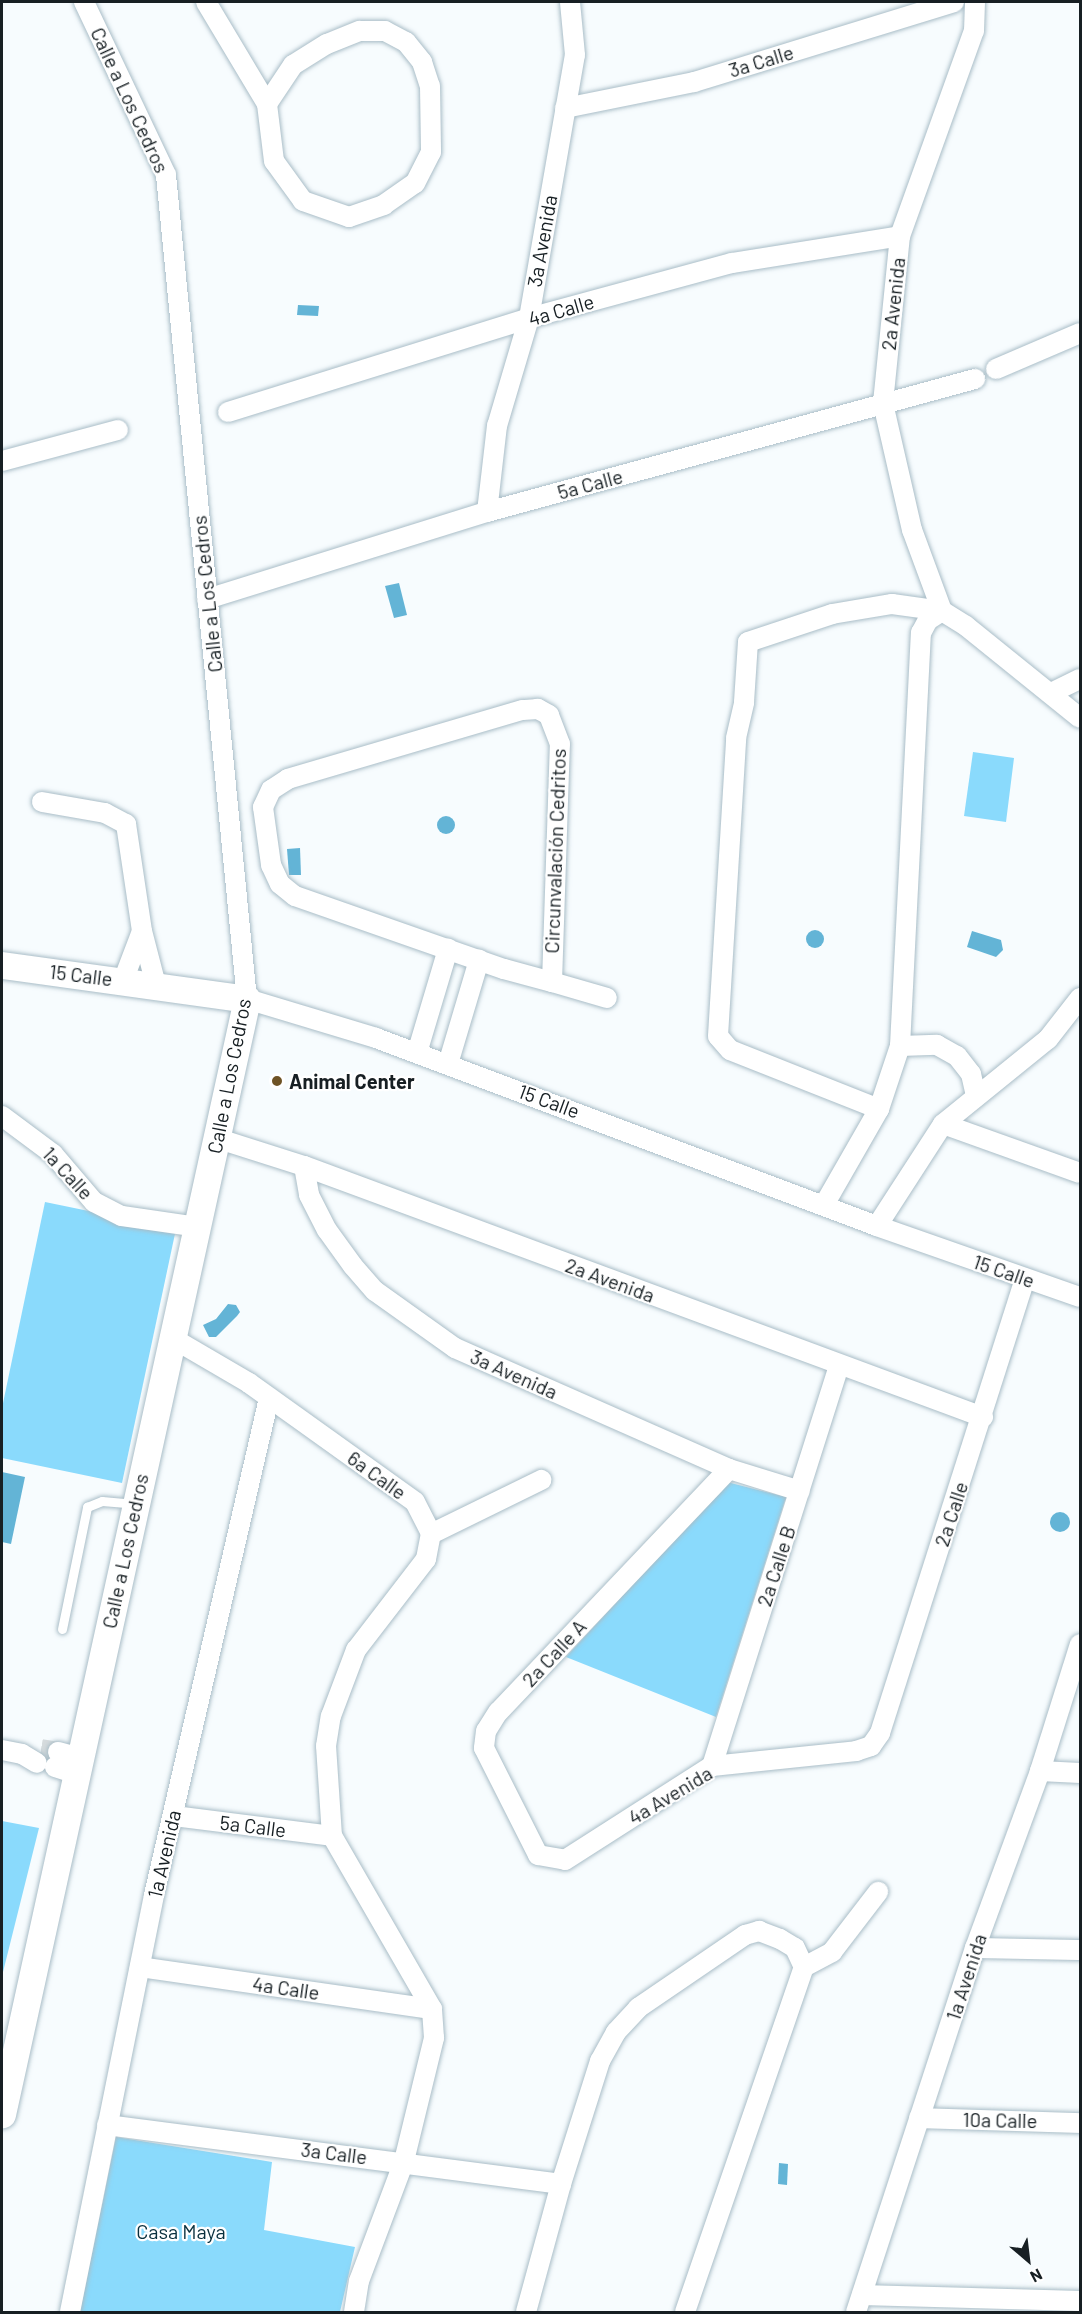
<!DOCTYPE html>
<html>
<head>
<meta charset="utf-8">
<style>
  body { margin:0 }
  #map { position:relative; width:1082px; height:2314px; overflow:hidden; background:#f7fcfe; font-family:Barlow,sans-serif }
  div>[style] { position:absolute }
  .green>* { inset:0; background:#8adafc }
  .water>* { inset:0; background:#63b4d6 }
  .round { border-radius:50% }
  .street-tunnel>* { height:20px; margin-top:-10px; transform-origin:0; background:repeating-linear-gradient(90deg,#d5dbdd 0 20px,transparent 0 30px) }
  .roads { filter:drop-shadow(0 0 2px #a9bdc7) drop-shadow(0 0 2px #a9bdc7) }
  .lane>* { height:9px; margin:-4.5px; padding:0 4.5px; transform-origin:4.5px; border-radius:4.5px; background:#fff }
  .street>* { height:20px; margin:-10px; padding:0 10px; transform-origin:10px; border-radius:10px; background:#fff }
  .secondary>* { height:27px; margin:-13.5px; padding:0 13.5px; transform-origin:13.5px; border-radius:13.5px; background:#fff }
  .dots>* { width:16px; height:16px; translate:-50% -50%; box-sizing:border-box; border:3px solid #fff; border-radius:50% }
  span { translate:-50% -50%; white-space:nowrap; text-align:center; line-height:1.15; -webkit-text-stroke:4.5px #fff; paint-order:stroke }
  .street-label { font-size:20px; color:#171f23 }
  .poi-label { font-size:20px; color:#171f23; font-weight:700 }
  .left { translate:0 -50%; text-align:left }
  .park-label { font-size:20px; color:#09303e }
  .frame { position:absolute; inset:0; border:3px solid #171f23; pointer-events:none }
  .north { position:absolute; left:998px; top:2230px; width:60px; height:60px; -webkit-text-stroke:4px #fff; paint-order:stroke; rotate:152deg; font-size:16px; font-weight:700; line-height:24px; text-align:center; color:#171f23 }
  .north::after { content:''; display:block; margin:auto; width:21px; height:27px; background:#171f23; clip-path:polygon(50% 0,100% 100%,50% 72%,0 100%) }
</style>
</head>
<body>
<div id="map">
  <div class="green">
    <div style="clip-path:polygon(973px 752px,1014px 758px,1006px 822px,964px 816px)"></div>
    <div style="clip-path:polygon(45px 1202px,176px 1229px,122px 1483px,2px 1458px,2px 1408px)"></div>
    <div style="clip-path:polygon(727px 1482px,786px 1497px,716px 1717px,566px 1657px)"></div>
    <div style="clip-path:polygon(2px 1821px,39px 1828px,2px 1976px)"></div>
    <div style="clip-path:polygon(116px 2137px,272px 2162px,264px 2230px,355px 2247px,340px 2312px,80px 2312px)"></div>
  </div>
  <div class="water">
    <div style="clip-path:polygon(298px 305px,319px 306px,318px 316px,297px 315px)"></div>
    <div style="clip-path:polygon(399px 583px,407px 615px,394px 618px,385px 586px)"></div>
    <div class="round" style="left:437px;top:816px;width:18px;height:18px"></div>
    <div style="clip-path:polygon(300px 848px,301px 875px,289px 875px,287px 849px)"></div>
    <div class="round" style="left:806px;top:930px;width:18px;height:18px"></div>
    <div style="clip-path:polygon(972px 931px,1001px 940px,1003px 950px,996px 957px,967px 947px)"></div>
    <div style="clip-path:polygon(228px 1304px,236px 1305px,240px 1312px,237px 1316px,216px 1337px,209px 1337px,203px 1325px,216px 1319px)"></div>
    <div style="clip-path:polygon(2px 1472px,25px 1477px,11px 1544px,2px 1542px)"></div>
    <div class="round" style="left:1050px;top:1512px;width:20px;height:20px"></div>
    <div style="clip-path:polygon(779px 2163px,788px 2164px,787px 2185px,778px 2184px)"></div>
  </div>
  <div class="street-tunnel">
    <div style="left:41px;top:1749px;width:17px;rotate:10deg"></div>
  </div>
  <div class="roads">
    <div class="lane">
      <div style="left:62px;top:1629px;width:125px;rotate:-78.4deg"></div>
      <div style="left:87px;top:1507px;width:16px;rotate:-22deg"></div>
      <div style="left:102px;top:1501px;width:33px;rotate:5deg"></div>
    </div>
    <div class="street">
      <div style="left:84px;top:2px;width:191px;rotate:64.6deg"></div>
      <div style="left:166px;top:175px;width:828px;rotate:84.39deg"></div>
      <div style="left:247px;top:999px;width:135px;rotate:16.8deg"></div>
      <div style="left:376px;top:1038px;width:535px;rotate:20.57deg"></div>
      <div style="left:877px;top:1226px;width:215px;rotate:19.3deg"></div>
      <div style="left:206px;top:2px;width:119px;rotate:59.1deg"></div>
      <div style="left:360px;top:31px;width:25px"></div>
      <div style="left:385px;top:31px;width:24px;rotate:28deg"></div>
      <div style="left:406px;top:42px;width:26px;rotate:51deg"></div>
      <div style="left:422px;top:62px;width:25px;rotate:72deg"></div>
      <div style="left:430px;top:86px;width:66px;rotate:89.1deg"></div>
      <div style="left:431px;top:152px;width:35px;rotate:117deg"></div>
      <div style="left:415px;top:183px;width:38px;rotate:145deg"></div>
      <div style="left:384px;top:205px;width:37px;rotate:161deg"></div>
      <div style="left:349px;top:217px;width:49px;rotate:-160.8deg"></div>
      <div style="left:303px;top:201px;width:49px;rotate:-125.9deg"></div>
      <div style="left:274px;top:161px;width:57px;rotate:-97deg"></div>
      <div style="left:267px;top:104px;width:47px;rotate:-56.3deg"></div>
      <div style="left:293px;top:65px;width:40px;rotate:-32deg"></div>
      <div style="left:327px;top:44px;width:35px;rotate:-22deg"></div>
      <div style="left:565px;top:108px;width:132px;rotate:-11.4deg"></div>
      <div style="left:694px;top:82px;width:272px;rotate:-17.1deg"></div>
      <div style="left:996px;top:369px;width:91px;rotate:-23.2deg"></div>
      <div style="left:228px;top:412px;width:315px;rotate:-17.3deg"></div>
      <div style="left:529px;top:318px;width:210px;rotate:-15.2deg"></div>
      <div style="left:732px;top:263px;width:170px;rotate:-9.1deg"></div>
      <div style="left:2px;top:461px;width:120px;rotate:-15deg"></div>
      <div style="left:487px;top:512px;width:87px;rotate:-83.4deg"></div>
      <div style="left:497px;top:426px;width:113px;rotate:-73.5deg"></div>
      <div style="left:529px;top:318px;width:267px;rotate:-80.1deg"></div>
      <div style="left:575px;top:55px;width:53px;rotate:-95.4deg"></div>
      <div style="left:207px;top:599px;width:293px;rotate:-17.3deg"></div>
      <div style="left:487px;top:512px;width:506px;rotate:-15.25deg"></div>
      <div style="left:1051px;top:693px;width:32px;rotate:-26deg"></div>
      <div style="left:42px;top:802px;width:64px;rotate:9.9deg"></div>
      <div style="left:105px;top:813px;width:24px;rotate:28deg"></div>
      <div style="left:126px;top:824px;width:108px;rotate:81.5deg"></div>
      <div style="left:142px;top:931px;width:56px;rotate:75.5deg"></div>
      <div style="left:123px;top:981px;width:53px;rotate:-69.2deg"></div>
      <div style="left:552px;top:982px;width:238px;rotate:-88.1deg"></div>
      <div style="left:560px;top:744px;width:31px;rotate:-111deg"></div>
      <div style="left:549px;top:715px;width:13px;rotate:-151deg"></div>
      <div style="left:538px;top:709px;width:16px;rotate:176deg"></div>
      <div style="left:522px;top:710px;width:244px;rotate:163.6deg"></div>
      <div style="left:288px;top:779px;width:20px;rotate:147deg"></div>
      <div style="left:271px;top:790px;width:19px;rotate:115deg"></div>
      <div style="left:263px;top:807px;width:59px;rotate:82.1deg"></div>
      <div style="left:271px;top:865px;width:21px;rotate:65deg"></div>
      <div style="left:280px;top:884px;width:19px;rotate:39deg"></div>
      <div style="left:295px;top:896px;width:221px;rotate:19.3deg"></div>
      <div style="left:504px;top:969px;width:50px;rotate:15.2deg"></div>
      <div style="left:552px;top:982px;width:57px;rotate:16.2deg"></div>
      <div style="left:900px;top:1046px;width:37px;rotate:-2deg"></div>
      <div style="left:937px;top:1045px;width:23px;rotate:29deg"></div>
      <div style="left:957px;top:1056px;width:23px;rotate:52deg"></div>
      <div style="left:971px;top:1074px;width:23px;rotate:77deg"></div>
      <div style="left:417px;top:1053px;width:109px;rotate:-73.4deg"></div>
      <div style="left:448px;top:1064px;width:109px;rotate:-73.4deg"></div>
      <div style="left:879px;top:1109px;width:160px;rotate:-158.4deg"></div>
      <div style="left:730px;top:1050px;width:18px;rotate:-131deg"></div>
      <div style="left:718px;top:1036px;width:299px;rotate:-86.5deg"></div>
      <div style="left:736px;top:738px;width:37px;rotate:-77deg"></div>
      <div style="left:744px;top:702px;width:60px;rotate:-86.2deg"></div>
      <div style="left:748px;top:642px;width:89px;rotate:-18.4deg"></div>
      <div style="left:832px;top:614px;width:61px;rotate:-9.5deg"></div>
      <div style="left:892px;top:604px;width:50px;rotate:8deg"></div>
      <div style="left:942px;top:611px;width:86px;rotate:-110.3deg"></div>
      <div style="left:912px;top:530px;width:130px;rotate:-102.9deg"></div>
      <div style="left:883px;top:403px;width:168px;rotate:-84.2deg"></div>
      <div style="left:900px;top:236px;width:218px;rotate:-70.2deg"></div>
      <div style="left:974px;top:31px;width:29px;rotate:-88deg"></div>
      <div style="left:2px;top:1116px;width:64px;rotate:36.7deg"></div>
      <div style="left:53px;top:1154px;width:63px;rotate:49.5deg"></div>
      <div style="left:94px;top:1202px;width:31px;rotate:27deg"></div>
      <div style="left:122px;top:1216px;width:76px;rotate:8.3deg"></div>
      <div style="left:943px;top:1124px;width:145px;rotate:19.7deg"></div>
      <div style="left:219px;top:1139px;width:89px;rotate:17.6deg"></div>
      <div style="left:304px;top:1166px;width:724px;rotate:20.29deg"></div>
      <div style="left:304px;top:1166px;width:29px;rotate:80deg"></div>
      <div style="left:309px;top:1195px;width:39px;rotate:63deg"></div>
      <div style="left:327px;top:1230px;width:44px;rotate:54.2deg"></div>
      <div style="left:353px;top:1266px;width:33px;rotate:49deg"></div>
      <div style="left:375px;top:1291px;width:98px;rotate:35.5deg"></div>
      <div style="left:455px;top:1348px;width:300px;rotate:23.8deg"></div>
      <div style="left:729px;top:1469px;width:74px;rotate:17.2deg"></div>
      <div style="left:824px;top:1205px;width:111px;rotate:-60.2deg"></div>
      <div style="left:879px;top:1109px;width:66px;rotate:-71.6deg"></div>
      <div style="left:900px;top:1046px;width:414px;rotate:-87.1deg"></div>
      <div style="left:921px;top:633px;width:15px;rotate:-62deg"></div>
      <div style="left:928px;top:620px;width:17px;rotate:-33deg"></div>
      <div style="left:942px;top:611px;width:28px;rotate:32deg"></div>
      <div style="left:966px;top:626px;width:146px;rotate:38.9deg"></div>
      <div style="left:877px;top:1226px;width:121px;rotate:-57.1deg"></div>
      <div style="left:943px;top:1124px;width:135px;rotate:-39deg"></div>
      <div style="left:1048px;top:1039px;width:52px;rotate:-52deg"></div>
      <div style="left:172px;top:1338px;width:89px;rotate:30.3deg"></div>
      <div style="left:249px;top:1383px;width:204px;rotate:35.6deg"></div>
      <div style="left:415px;top:1502px;width:36px;rotate:63deg"></div>
      <div style="left:729px;top:1469px;width:335px;rotate:133.5deg"></div>
      <div style="left:498px;top:1712px;width:22px;rotate:122deg"></div>
      <div style="left:486px;top:1731px;width:17px;rotate:97deg"></div>
      <div style="left:484px;top:1748px;width:120px;rotate:63.2deg"></div>
      <div style="left:538px;top:1855px;width:27px;rotate:10deg"></div>
      <div style="left:565px;top:1860px;width:174px;rotate:-32.6deg"></div>
      <div style="left:712px;top:1766px;width:145px;rotate:-5.9deg"></div>
      <div style="left:856px;top:1751px;width:16px;rotate:-18deg"></div>
      <div style="left:871px;top:1746px;width:16px;rotate:-55deg"></div>
      <div style="left:880px;top:1733px;width:477px;rotate:-72.3deg"></div>
      <div style="left:431px;top:1534px;width:123px;rotate:-26.1deg"></div>
      <div style="left:2px;top:1750px;width:20px;rotate:11deg"></div>
      <div style="left:22px;top:1754px;width:17px;rotate:31deg"></div>
      <div style="left:58px;top:1752px;width:24px;rotate:15deg"></div>
      <div style="left:712px;top:1766px;width:421px;rotate:-72.4deg"></div>
      <div style="left:55px;top:1767px;width:23px;rotate:18deg"></div>
      <div style="left:1040px;top:1771px;width:40px;rotate:2.9deg"></div>
      <div style="left:174px;top:1816px;width:159px;rotate:7.2deg"></div>
      <div style="left:975px;top:1948px;width:105px;rotate:1.1deg"></div>
      <div style="left:140px;top:1967px;width:295px;rotate:8.2deg"></div>
      <div style="left:919px;top:2118px;width:161px;rotate:1.8deg"></div>
      <div style="left:107px;top:2125px;width:458px;rotate:7.4deg"></div>
      <div style="left:862px;top:2295px;width:218px;rotate:1.6deg"></div>
      <div style="left:70px;top:2312px;width:425px;rotate:-78.6deg"></div>
      <div style="left:154px;top:1895px;width:510px;rotate:-76.97deg"></div>
      <div style="left:354px;top:2312px;width:31px;rotate:-81deg"></div>
      <div style="left:359px;top:2281px;width:128px;rotate:-69.4deg"></div>
      <div style="left:404px;top:2161px;width:127px;rotate:-76.3deg"></div>
      <div style="left:434px;top:2038px;width:29px;rotate:-94deg"></div>
      <div style="left:432px;top:2009px;width:200px;rotate:-120deg"></div>
      <div style="left:332px;top:1836px;width:90px;rotate:-93.8deg"></div>
      <div style="left:326px;top:1746px;width:30px;rotate:-81deg"></div>
      <div style="left:331px;top:1716px;width:71px;rotate:-69.3deg"></div>
      <div style="left:356px;top:1650px;width:115px;rotate:-52.4deg"></div>
      <div style="left:426px;top:1559px;width:25px;rotate:-79deg"></div>
      <div style="left:526px;top:2312px;width:133px;rotate:-74.7deg"></div>
      <div style="left:561px;top:2184px;width:129px;rotate:-72.4deg"></div>
      <div style="left:600px;top:2061px;width:33px;rotate:-61deg"></div>
      <div style="left:616px;top:2032px;width:33px;rotate:-47deg"></div>
      <div style="left:638px;top:2008px;width:130px;rotate:-34.3deg"></div>
      <div style="left:745px;top:1935px;width:15px;rotate:-16deg"></div>
      <div style="left:759px;top:1931px;width:22px;rotate:21deg"></div>
      <div style="left:780px;top:1939px;width:17px;rotate:31deg"></div>
      <div style="left:795px;top:1948px;width:21px;rotate:65deg"></div>
      <div style="left:685px;top:2312px;width:365px;rotate:-71deg"></div>
      <div style="left:804px;top:1967px;width:32px;rotate:-28deg"></div>
      <div style="left:832px;top:1952px;width:76px;rotate:-52.5deg"></div>
      <div style="left:856px;top:2312px;width:383px;rotate:-71.9deg"></div>
      <div style="left:975px;top:1948px;width:189px;rotate:-69.8deg"></div>
      <div style="left:1040px;top:1771px;width:133px;rotate:-72.5deg"></div>
    </div>
    <div class="secondary">
      <div style="left:2px;top:965px;width:247px;rotate:7.9deg"></div>
      <div style="left:247px;top:999px;width:1142px;rotate:102.39deg"></div>
    </div>
  </div>
  <div class="dots">
    <div style="left:277px;top:1081px;background:#6e5325"></div>
  </div>
  <div class="street-label">
    <span style="left:761px;top:61px;rotate:-17deg">3a Calle</span>
    <span style="left:130px;top:100px;rotate:65deg">Calle a Los Cedros</span>
    <span style="left:542px;top:241px;rotate:-80deg">3a Avenida</span>
    <span style="left:893px;top:304px;rotate:-84deg">2a Avenida</span>
    <span style="left:561px;top:310px;rotate:-16deg">4a Calle</span>
    <span style="left:590px;top:484px;rotate:-15deg">5a Calle</span>
    <span style="left:207px;top:594px;rotate:-96deg">Calle a Los Cedros</span>
    <span style="left:555px;top:851px;rotate:-88deg">Circunvalación Cedritos</span>
    <span style="left:81px;top:975px;rotate:7deg">15 Calle</span>
    <span style="left:229px;top:1076px;rotate:-79deg">Calle a Los Cedros</span>
    <span style="left:549px;top:1101px;rotate:20deg">15 Calle</span>
    <span style="left:68px;top:1173px;rotate:47deg">1a Calle</span>
    <span style="left:1004px;top:1271px;rotate:19deg">15 Calle</span>
    <span style="left:610px;top:1280px;rotate:20deg">2a Avenida</span>
    <span style="left:514px;top:1374px;rotate:24deg">3a Avenida</span>
    <span style="left:377px;top:1475px;rotate:36deg">6a Calle</span>
    <span style="left:951px;top:1514px;rotate:-72deg">2a Calle</span>
    <span style="left:125px;top:1551px;rotate:-78deg">Calle a Los Cedros</span>
    <span style="left:776px;top:1566px;rotate:-72deg">2a Calle B</span>
    <span style="left:554px;top:1653px;rotate:-47deg">2a Calle A</span>
    <span style="left:670px;top:1795px;rotate:-31deg">4a Avenida</span>
    <span style="left:253px;top:1826px;rotate:7deg">5a Calle</span>
    <span style="left:164px;top:1854px;rotate:-77deg">1a Avenida</span>
    <span style="left:966px;top:1977px;rotate:-72deg">1a Avenida</span>
    <span style="left:286px;top:1988px;rotate:8deg">4a Calle</span>
    <span style="left:1000px;top:2120px;rotate:1deg">10a Calle</span>
    <span style="left:334px;top:2153px;rotate:7deg">3a Calle</span>
  </div>
  <div class="poi-label">
    <span class="left" style="left:289px;top:1081px">Animal Center</span>
  </div>
  <div class="park-label">
    <span style="left:181px;top:2231px">Casa Maya</span>
  </div>
  <div class="frame"></div>
  <div class="north">N</div>
</div>
</body>
</html>
